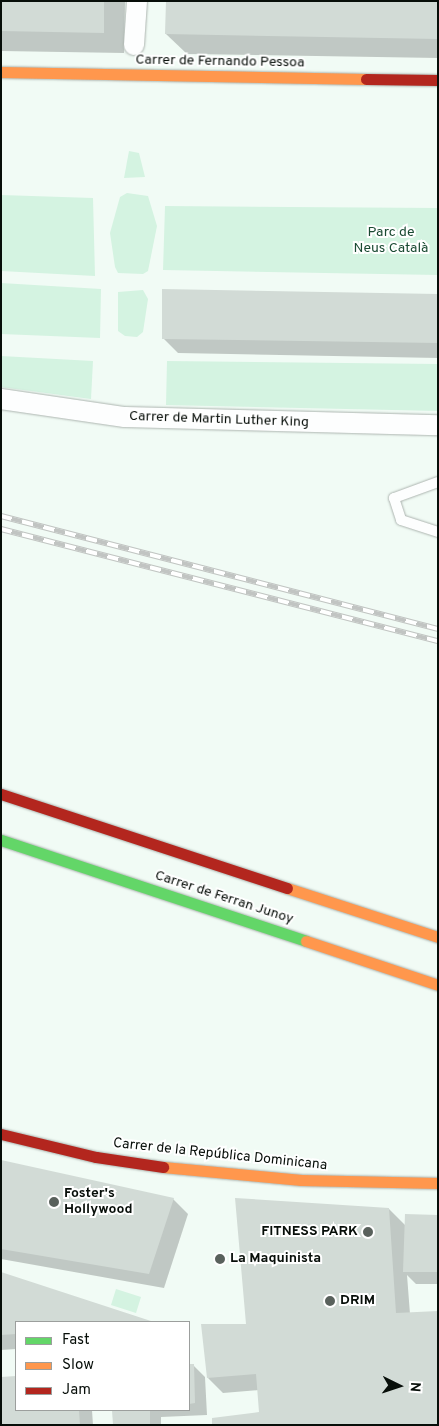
<!DOCTYPE html>
<html>
<head>
<meta charset="utf-8">
<style>
  body { margin:0 }
  #map { position:relative; width:439px; height:1426px; overflow:hidden; background:#f1fbf5; font-family:Overpass,sans-serif }
  div>[style] { position:absolute }
  .green>* { inset:0; background:#d4f3e1 }
  .shadow>* { inset:0; background:#0003 }
  .building>* { inset:0; background:#d2dbd6 }
  .roads { filter:drop-shadow(0 0 1px #adb5b0) drop-shadow(0 0 1px #adb5b0) }
  .lane>* { height:10px; margin:-5px; padding:0 5px; transform-origin:5px; border-radius:5px; background:#fdfefe }
  .street>* { height:20px; margin:-10px; padding:0 10px; transform-origin:10px; border-radius:10px; background:#fdfefe }
  .fast>* { height:11px; margin:-5.5px; padding:0 5.5px; transform-origin:5.5px; border-radius:5.5px; background:#63d668 }
  .slow>* { height:11px; margin:-5.5px; padding:0 5.5px; transform-origin:5.5px; border-radius:5.5px; background:#ff974d }
  .jam>* { height:11px; margin:-5.5px; padding:0 5.5px; transform-origin:5.5px; border-radius:5.5px; background:#b3261e }
  .rail>* { height:5.5px; margin-top:-2.75px; transform-origin:0; background:repeating-linear-gradient(90deg,#fff 0 11px,#c1c4c2 0 22px); box-sizing:border-box; border-block:1px solid #c1c4c2 }
  .dots>* { width:14px; height:14px; translate:-50% -50%; box-sizing:border-box; border:2px solid #fff; border-radius:50% }
  span { translate:-50% -50%; white-space:nowrap; text-align:center; line-height:1.15; -webkit-text-stroke:4px #fff; paint-order:stroke }
  .street-label { font-size:14px; color:#070e09 }
  .park-label { font-size:14px; color:#194a32 }
  .poi-label { font-size:14px; color:#070e09; font-weight:700 }
  .left { translate:0 -50%; text-align:left }
  .right { translate:-100% -50%; text-align:right }
  .frame { position:absolute; inset:0; border:2px solid #070e09; pointer-events:none }
  .legend { position:absolute; left:15px; top:1321px; width:175px; height:90px; box-sizing:border-box; background:#fff; border:1px solid #9c9f9d; margin:0; padding:6px 9px; list-style:none; font-size:15px; color:#070e09 }
  .legend li { display:flex; align-items:center; gap:10px; height:25px }
  .legend b { width:25px; border:1px solid #9c9f9d }
  .north { position:absolute; left:374px; top:1361px; width:50px; height:50px; -webkit-text-stroke:4px #fff; paint-order:stroke; rotate:94deg; font-size:14px; font-weight:700; line-height:20px; text-align:center; color:#070e09 }
  .north::after { content:''; display:block; margin:auto; width:18px; height:22px; background:#070e09; clip-path:polygon(50% 0,100% 100%,50% 72%,0 100%) }
</style>
</head>
<body>
<div id="map">
  <div class="green">
    <div style="clip-path:polygon(129px 151px,139px 153px,145px 177px,124px 178px)"></div>
    <div style="clip-path:polygon(127px 193px,148px 196px,157px 226px,148px 271px,143px 274px,118px 273px,115px 267px,110px 233px,120px 197px)"></div>
    <div style="clip-path:polygon(1px 195px,93px 198px,95px 276px,1px 271px)"></div>
    <div style="clip-path:polygon(165px 206px,438px 208px,438px 275px,163px 270px)"></div>
    <div style="clip-path:polygon(1px 283px,101px 289px,100px 338px,1px 334px)"></div>
    <div style="clip-path:polygon(143px 290px,148px 299px,143px 332px,137px 337px,125px 336px,118px 331px,118px 292px)"></div>
    <div style="clip-path:polygon(1px 356px,93px 361px,91px 399px,1px 387px)"></div>
    <div style="clip-path:polygon(167px 361px,438px 364px,438px 411px,166px 405px)"></div>
    <div style="clip-path:polygon(116px 1289px,141px 1297px,136px 1313px,111px 1305px)"></div>
  </div>
  <div class="shadow">
    <div style="clip-path:polygon(1px 1px,125px 1px,124px 53px,1px 51px)"></div>
    <div style="clip-path:polygon(438px 1px,438px 58px,187px 54px,166px 34px)"></div>
    <div style="clip-path:polygon(438px 295px,438px 358px,178px 353px,163px 338px)"></div>
    <div style="clip-path:polygon(1px 1161px,173px 1199px,188px 1214px,164px 1288px,1px 1259px)"></div>
    <div style="clip-path:polygon(389px 1209px,406px 1226px,438px 1216px,438px 1284px,416px 1284px,407px 1275px,410px 1314px,261px 1413px,259px 1390px,223px 1393px,208px 1378px,248px 1325px)"></div>
    <div style="clip-path:polygon(1px 1273px,151px 1322px,16px 1322px,16px 1349px,1px 1350px)"></div>
    <div style="clip-path:polygon(189px 1365px,193px 1365px,205px 1377px,207px 1415px,161px 1417px,161px 1425px,113px 1425px,113px 1410px,189px 1410px)"></div>
    <div style="clip-path:polygon(16px 1377px,16px 1410px,92px 1410px,93px 1425px,1px 1425px,1px 1378px)"></div>
  </div>
  <div class="building">
    <div style="clip-path:polygon(1px 1px,104px 1px,104px 33px,1px 31px)"></div>
    <div style="clip-path:polygon(166px 1px,438px 1px,438px 39px,165px 34px)"></div>
    <div style="clip-path:polygon(162px 289px,438px 294px,438px 343px,162px 339px)"></div>
    <div style="clip-path:polygon(1px 1160px,174px 1198px,149px 1274px,1px 1249px)"></div>
    <div style="clip-path:polygon(235px 1198px,389px 1208px,396px 1313px,438px 1311px,438px 1425px,212px 1425px,212px 1418px,259px 1412px,256px 1374px,207px 1378px,201px 1324px,246px 1324px)"></div>
    <div style="clip-path:polygon(405px 1214px,438px 1215px,438px 1272px,403px 1272px)"></div>
    <div style="clip-path:polygon(1px 1272px,154px 1322px,16px 1322px,16px 1334px,1px 1335px)"></div>
    <div style="clip-path:polygon(189px 1364px,194px 1364px,195px 1403px,189px 1404px)"></div>
    <div style="clip-path:polygon(16px 1376px,16px 1410px,79px 1410px,80px 1425px,1px 1425px,1px 1377px)"></div>
    <div style="clip-path:polygon(112px 1410px,150px 1410px,150px 1425px,113px 1425px)"></div>
  </div>
  <div class="roads">
    <div class="lane">
      <div style="left:438px;top:482px;width:47px;rotate:160deg"></div>
      <div style="left:394px;top:498px;width:23px;rotate:72deg"></div>
      <div style="left:401px;top:520px;width:39px;rotate:18deg"></div>
    </div>
    <div class="street">
      <div style="left:134px;top:45px;width:44px;rotate:-86.1deg"></div>
      <div style="left:1px;top:399px;width:125px;rotate:8.3deg"></div>
      <div style="left:125px;top:417px;width:313px;rotate:1.5deg"></div>
    </div>
    <div class="fast">
      <div style="left:1px;top:840px;width:321px;rotate:18.3deg"></div>
    </div>
    <div class="slow">
      <div style="left:1px;top:72px;width:365px;rotate:1.1deg"></div>
      <div style="left:287px;top:888px;width:159px;rotate:18deg"></div>
      <div style="left:306px;top:941px;width:139px;rotate:18.4deg"></div>
      <div style="left:163px;top:1167px;width:139px;rotate:5.4deg"></div>
      <div style="left:301px;top:1180px;width:137px;rotate:1.3deg"></div>
    </div>
    <div class="jam">
      <div style="left:366px;top:79px;width:72px;rotate:0.8deg"></div>
      <div style="left:1px;top:794px;width:301px;rotate:18.2deg"></div>
      <div style="left:1px;top:1134px;width:98px;rotate:13.6deg"></div>
      <div style="left:96px;top:1157px;width:68px;rotate:8.5deg"></div>
    </div>
  </div>
  <div class="rail">
    <div style="left:1px;top:516px;width:451px;rotate:14.5deg"></div>
    <div style="left:1px;top:529px;width:451px;rotate:14.4deg"></div>
  </div>
  <div class="dots">
    <div style="left:54px;top:1202px;background:#59615c"></div>
    <div style="left:368px;top:1232px;background:#59615c"></div>
    <div style="left:220px;top:1259px;background:#59615c"></div>
    <div style="left:330px;top:1301px;background:#59615c"></div>
  </div>
  <div class="street-label">
    <span style="left:220px;top:62px;rotate:1deg">Carrer de Fernando Pessoa</span>
    <span style="left:219px;top:420px;rotate:2deg">Carrer de Martin Luther King</span>
    <span style="left:224px;top:898px;rotate:18deg">Carrer de Ferran Junoy</span>
    <span style="left:220px;top:1155px;rotate:6deg">Carrer de la República Dominicana</span>
  </div>
  <div class="park-label">
    <span style="left:391px;top:241px">Parc de<br>Neus Català</span>
  </div>
  <div class="poi-label">
    <span class="left" style="left:64px;top:1202px">Foster's<br>Hollywood</span>
    <span class="right" style="left:358px;top:1232px">FITNESS PARK</span>
    <span class="left" style="left:230px;top:1259px">La Maquinista</span>
    <span class="left" style="left:340px;top:1301px">DRIM</span>
  </div>
  <div class="frame"></div>
  <ul class="legend">
  <li><b style="height:6px;background:#63d668"></b>Fast</li>
  <li><b style="height:6px;background:#ff974d"></b>Slow</li>
  <li><b style="height:6px;background:#b3261e"></b>Jam</li>
  </ul>
  <div class="north">N</div>
</div>
</body>
</html>
